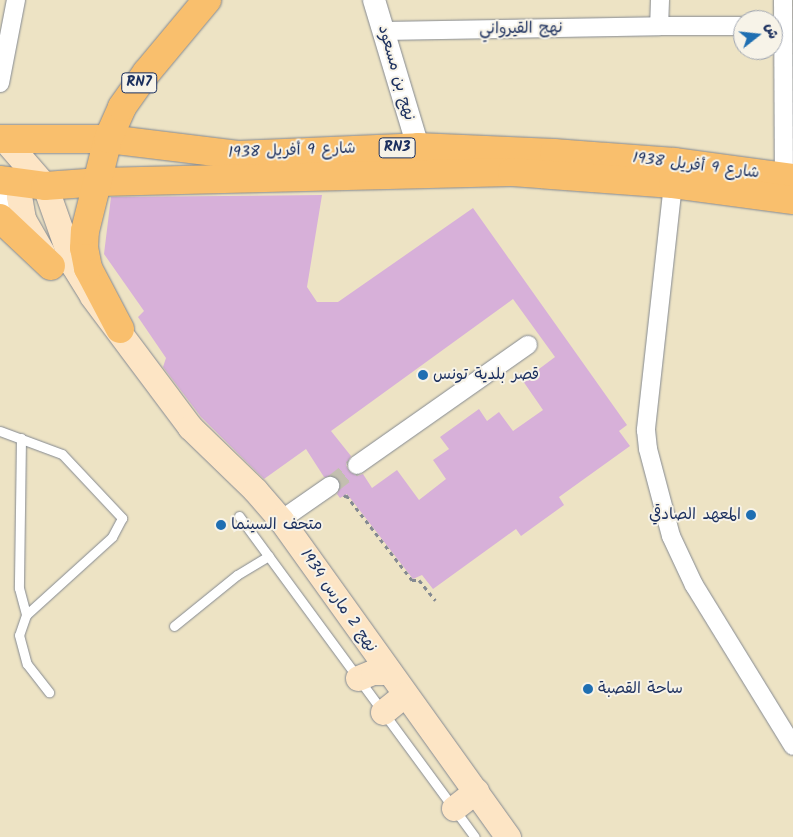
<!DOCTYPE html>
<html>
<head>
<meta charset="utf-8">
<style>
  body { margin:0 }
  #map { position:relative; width:793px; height:837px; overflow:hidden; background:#ede3c4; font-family:Kalam,"Playpen Sans Arabic",sans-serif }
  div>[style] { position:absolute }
  .building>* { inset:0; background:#d7b0d9 }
  .minor-tunnel>* { height:18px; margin-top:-9px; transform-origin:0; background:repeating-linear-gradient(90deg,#c3bfb0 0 18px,transparent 0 27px) }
  .path>* { height:3px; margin-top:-1.5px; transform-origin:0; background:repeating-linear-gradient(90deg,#848991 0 4px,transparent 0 8px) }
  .roads { filter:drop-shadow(0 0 1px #848991) drop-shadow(0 0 1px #848991) }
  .service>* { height:9px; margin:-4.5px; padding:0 4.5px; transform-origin:4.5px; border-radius:4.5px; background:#fff }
  .minor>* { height:18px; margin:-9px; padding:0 9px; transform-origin:9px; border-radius:9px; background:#fff }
  .tertiary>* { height:22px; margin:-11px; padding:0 11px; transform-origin:11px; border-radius:11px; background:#fff }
  .secondary>* { height:25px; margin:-12.5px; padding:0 12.5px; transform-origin:12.5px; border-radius:12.5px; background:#fde5c5 }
  .primary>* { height:28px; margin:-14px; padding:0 14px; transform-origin:14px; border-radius:14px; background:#f9bf6d }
  .dots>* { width:14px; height:14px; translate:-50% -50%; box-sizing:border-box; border:2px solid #f7f3e8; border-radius:50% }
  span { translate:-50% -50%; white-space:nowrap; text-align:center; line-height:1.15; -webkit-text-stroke:4px #f7f3e8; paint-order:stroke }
  .shield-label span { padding:1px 4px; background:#f7f3e8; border:1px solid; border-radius:4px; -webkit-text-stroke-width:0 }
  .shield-label { font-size:15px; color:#1b2f5e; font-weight:700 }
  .street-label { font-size:16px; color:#1b2f5e }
  .poi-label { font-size:16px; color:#1b2f5e }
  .left { translate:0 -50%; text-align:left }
  .right { translate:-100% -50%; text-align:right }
  .north { position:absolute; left:733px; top:10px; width:50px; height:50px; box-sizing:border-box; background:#f7f3e8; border:1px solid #9fa5b1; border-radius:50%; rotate:74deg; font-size:14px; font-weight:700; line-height:20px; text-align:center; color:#1b2f5e }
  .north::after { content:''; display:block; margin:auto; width:18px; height:22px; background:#1f6fb2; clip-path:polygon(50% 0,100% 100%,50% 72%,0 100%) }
</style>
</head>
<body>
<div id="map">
  <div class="building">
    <div style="clip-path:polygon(evenodd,322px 195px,307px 287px,317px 302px,338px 302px,473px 208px,627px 425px,619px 431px,630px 446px,559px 497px,564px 505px,521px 536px,516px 529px,433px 589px,422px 575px,413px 579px,347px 494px,340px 498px,337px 494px,341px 486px,338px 480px,324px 477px,306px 449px,264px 479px,201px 417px,163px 367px,166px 358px,138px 317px,144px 311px,104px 254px,111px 197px,322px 195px,513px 299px,555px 357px,523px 381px,543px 410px,513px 431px,499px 412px,487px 421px,479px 409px,440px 437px,449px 449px,433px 460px,446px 479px,419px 500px,397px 470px,372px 488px,363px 474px,357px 476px,349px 471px,346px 465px,351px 456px,331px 431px,513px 299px)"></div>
  </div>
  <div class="minor-tunnel">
    <div style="left:330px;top:486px;width:34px;rotate:-38deg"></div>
  </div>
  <div class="path">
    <div style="left:344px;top:497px;width:3px;rotate:-45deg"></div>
    <div style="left:346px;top:495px;width:108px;rotate:52.2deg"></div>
    <div style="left:412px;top:580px;width:7px"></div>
    <div style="left:419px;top:580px;width:26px;rotate:51deg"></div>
  </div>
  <div class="roads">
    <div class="service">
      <div style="left:0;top:431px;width:66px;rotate:20.4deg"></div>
      <div style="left:62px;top:454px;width:88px;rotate:46.8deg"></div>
      <div style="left:122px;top:518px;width:21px;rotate:118deg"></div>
      <div style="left:112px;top:537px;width:116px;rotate:137.8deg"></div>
      <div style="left:26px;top:615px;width:21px;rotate:109deg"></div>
      <div style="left:19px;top:635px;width:30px;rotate:75deg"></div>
      <div style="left:27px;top:664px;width:36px;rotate:52deg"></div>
      <div style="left:21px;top:438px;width:150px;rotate:90.8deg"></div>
      <div style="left:19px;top:588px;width:28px;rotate:75deg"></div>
      <div style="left:239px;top:516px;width:398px;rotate:53.7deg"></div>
      <div style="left:174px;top:626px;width:81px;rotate:-39deg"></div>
      <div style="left:237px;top:575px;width:37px;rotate:-31deg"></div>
    </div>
    <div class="minor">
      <div style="left:660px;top:0;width:26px;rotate:92deg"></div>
      <div style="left:659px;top:26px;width:84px"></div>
      <div style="left:783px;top:0;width:186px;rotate:89.7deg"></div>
      <div style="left:384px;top:31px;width:275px;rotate:-1deg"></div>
      <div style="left:0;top:83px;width:85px;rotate:-79.1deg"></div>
      <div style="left:674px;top:175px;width:257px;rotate:96.3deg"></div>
      <div style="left:646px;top:430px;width:19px;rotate:84deg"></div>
      <div style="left:648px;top:449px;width:90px;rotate:75.2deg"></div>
      <div style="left:671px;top:536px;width:54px;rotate:64.9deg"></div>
      <div style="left:694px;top:585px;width:189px;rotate:58.4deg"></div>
      <div style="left:357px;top:465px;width:209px;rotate:-35.1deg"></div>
      <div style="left:281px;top:520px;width:60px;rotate:-34.8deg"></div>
    </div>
    <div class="tertiary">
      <div style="left:374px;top:0;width:153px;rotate:73.3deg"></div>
      <div style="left:0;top:205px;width:30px;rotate:-46deg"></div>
    </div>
    <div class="secondary">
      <div style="left:5px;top:140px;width:61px;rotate:49deg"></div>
      <div style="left:45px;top:186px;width:84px;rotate:70.5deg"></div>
      <div style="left:73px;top:265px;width:36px;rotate:58deg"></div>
      <div style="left:92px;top:296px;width:164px;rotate:53.2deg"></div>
      <div style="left:190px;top:427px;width:91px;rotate:44.1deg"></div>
      <div style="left:255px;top:490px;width:40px;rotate:49deg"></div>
      <div style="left:281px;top:520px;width:390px;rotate:54.4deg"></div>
      <div style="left:21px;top:183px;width:13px;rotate:99deg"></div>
      <div style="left:19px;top:196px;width:23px;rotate:80deg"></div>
      <div style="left:23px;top:219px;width:38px;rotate:60deg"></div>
      <div style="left:358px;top:678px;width:16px;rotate:-22deg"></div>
      <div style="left:373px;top:672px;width:16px"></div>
      <div style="left:383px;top:712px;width:28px;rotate:-39deg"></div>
      <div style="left:454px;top:808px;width:28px;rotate:-38deg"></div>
    </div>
    <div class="primary">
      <div style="left:0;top:139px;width:108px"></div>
      <div style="left:108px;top:139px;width:131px;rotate:7deg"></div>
      <div style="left:238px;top:155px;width:180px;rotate:-2.5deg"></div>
      <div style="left:418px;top:147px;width:136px;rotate:2.5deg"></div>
      <div style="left:554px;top:153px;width:121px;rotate:4.3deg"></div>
      <div style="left:675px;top:162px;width:119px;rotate:7.7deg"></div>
      <div style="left:0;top:180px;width:45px;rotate:7.6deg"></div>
      <div style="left:45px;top:186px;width:55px;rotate:-4.2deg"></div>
      <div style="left:100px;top:182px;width:412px;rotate:-1.4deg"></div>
      <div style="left:512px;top:172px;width:161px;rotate:4.3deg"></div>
      <div style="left:673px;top:184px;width:121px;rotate:7.6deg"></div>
      <div style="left:0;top:218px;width:70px;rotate:43.3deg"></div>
      <div style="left:120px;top:329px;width:69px;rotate:-117.7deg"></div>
      <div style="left:88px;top:268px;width:20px;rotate:-101deg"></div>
      <div style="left:84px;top:248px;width:17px;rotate:-87deg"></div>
      <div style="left:85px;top:231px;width:95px;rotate:-76deg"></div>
      <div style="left:108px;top:139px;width:35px;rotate:-66deg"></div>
      <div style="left:122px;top:107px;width:43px;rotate:-54.5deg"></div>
      <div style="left:147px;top:72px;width:94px;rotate:-50.2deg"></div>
    </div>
  </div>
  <div class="dots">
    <div style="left:423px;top:375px;background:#1f6fb2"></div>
    <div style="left:751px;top:515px;background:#1f6fb2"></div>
    <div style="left:221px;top:525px;background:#1f6fb2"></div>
    <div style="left:588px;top:689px;background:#1f6fb2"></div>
  </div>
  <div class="shield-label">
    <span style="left:139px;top:83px">RN7</span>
    <span style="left:397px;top:148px">RN3</span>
  </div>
  <div class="street-label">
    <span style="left:521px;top:29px;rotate:-1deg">نهج القيرواني</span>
    <span style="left:396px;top:73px;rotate:74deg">نهج بن مسعود</span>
    <span style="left:292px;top:151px;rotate:-2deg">شارع 9 أفريل 1938</span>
    <span style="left:696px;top:166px;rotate:7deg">شارع 9 أفريل 1938</span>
    <span style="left:338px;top:601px;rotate:55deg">نهج 2 مارس 1934</span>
  </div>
  <div class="poi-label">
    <span class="left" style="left:433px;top:375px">قصر بلدية تونس</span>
    <span class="right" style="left:741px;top:515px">المعهد الصادقي</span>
    <span class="left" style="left:231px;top:525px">متحف السينما</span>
    <span class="left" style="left:598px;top:689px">ساحة القصبة</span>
  </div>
  <div class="north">ش</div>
</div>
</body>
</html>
